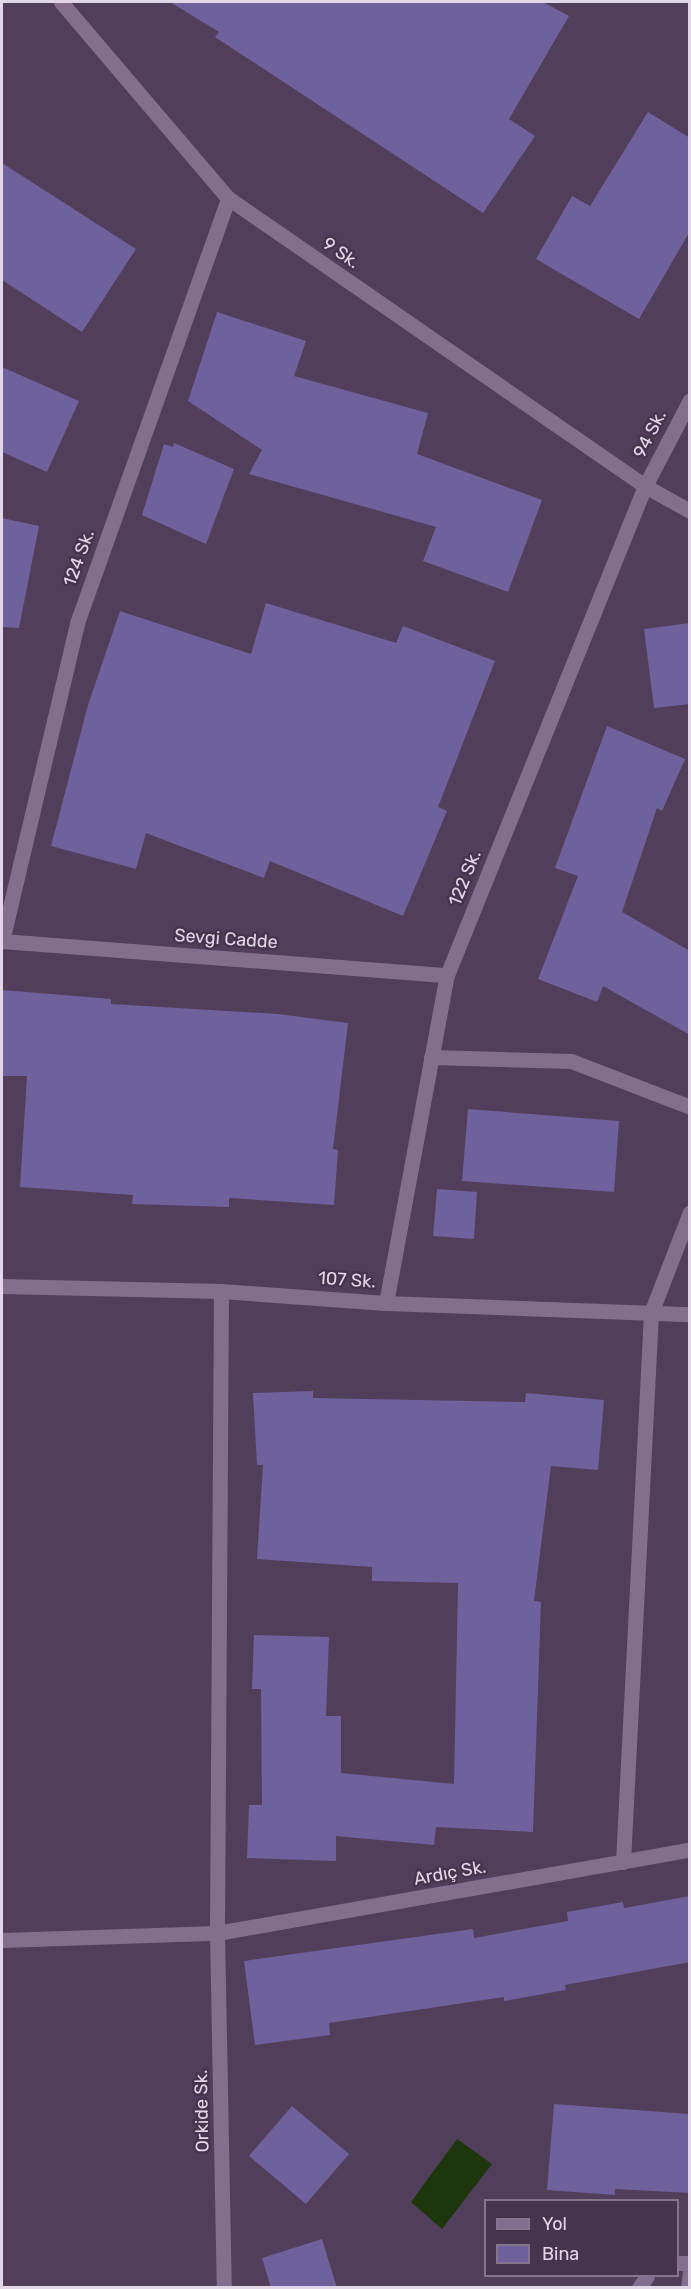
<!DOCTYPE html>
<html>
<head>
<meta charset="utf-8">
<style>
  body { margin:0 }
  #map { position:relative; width:691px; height:2289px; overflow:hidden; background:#513e5a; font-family:Rubik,sans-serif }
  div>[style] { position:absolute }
  .water>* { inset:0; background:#1e360b }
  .building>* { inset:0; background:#6f619c }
  .street>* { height:15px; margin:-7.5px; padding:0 7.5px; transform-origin:7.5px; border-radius:7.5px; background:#836f8d }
  .secondary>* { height:15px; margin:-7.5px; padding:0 7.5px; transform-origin:7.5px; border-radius:7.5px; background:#836f8d }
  span { translate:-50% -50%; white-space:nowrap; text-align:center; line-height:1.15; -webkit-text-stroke:5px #46344f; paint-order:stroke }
  .street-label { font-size:18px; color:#e2d7e8 }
  .frame { position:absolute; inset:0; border:3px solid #e2d7e8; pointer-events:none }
  .legend { position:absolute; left:484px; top:2199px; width:195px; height:78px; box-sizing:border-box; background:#46344f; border:2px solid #84758c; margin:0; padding:8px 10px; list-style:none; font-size:18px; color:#e2d7e8 }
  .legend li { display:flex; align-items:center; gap:12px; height:30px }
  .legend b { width:30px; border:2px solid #84758c }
</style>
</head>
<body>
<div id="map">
  <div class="water">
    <div style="clip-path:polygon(457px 2139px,492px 2164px,442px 2229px,411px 2202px)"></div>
  </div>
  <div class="building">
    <div style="clip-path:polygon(170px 2px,543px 2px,569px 16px,509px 119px,535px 136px,483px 213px,215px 37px,219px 32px)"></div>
    <div style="clip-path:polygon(648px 112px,690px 138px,690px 231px,639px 319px,536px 259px,572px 196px,590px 206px)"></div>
    <div style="clip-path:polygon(2px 163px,136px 249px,82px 332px,2px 280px)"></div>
    <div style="clip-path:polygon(217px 312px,306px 341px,294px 376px,428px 413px,417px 454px,542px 500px,508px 592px,423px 561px,436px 527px,249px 474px,262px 450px,188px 401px)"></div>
    <div style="clip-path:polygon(2px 367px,79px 401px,47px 472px,2px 452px)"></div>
    <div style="clip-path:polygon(174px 443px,234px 469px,206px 544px,142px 515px,164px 444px,173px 447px)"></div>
    <div style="clip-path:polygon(2px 518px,39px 526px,19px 628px,2px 627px)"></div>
    <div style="clip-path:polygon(266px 603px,396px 643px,403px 626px,495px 661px,438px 807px,447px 811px,403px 916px,270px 861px,264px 878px,146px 833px,136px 869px,51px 846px,88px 705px,120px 611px,251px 654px)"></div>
    <div style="clip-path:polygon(690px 623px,690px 704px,654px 708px,644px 629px)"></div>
    <div style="clip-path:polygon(607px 726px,685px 759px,662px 811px,657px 808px,622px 912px,690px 951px,690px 1035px,603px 986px,597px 1002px,538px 979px,578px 876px,555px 868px)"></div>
    <div style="clip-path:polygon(2px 990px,111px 999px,111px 1004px,278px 1014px,348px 1023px,333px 1149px,338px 1150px,334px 1205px,229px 1198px,229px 1207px,132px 1204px,133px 1195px,20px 1187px,27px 1076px,2px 1076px)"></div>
    <div style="clip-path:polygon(468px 1109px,619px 1121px,614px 1192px,462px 1181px)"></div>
    <div style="clip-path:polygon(437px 1189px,477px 1192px,474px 1239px,433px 1236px)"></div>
    <div style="clip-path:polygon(313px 1391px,313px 1398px,525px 1402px,526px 1393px,604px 1400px,598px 1470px,551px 1466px,534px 1601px,541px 1602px,533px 1832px,436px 1827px,434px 1845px,336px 1836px,336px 1861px,247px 1858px,249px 1805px,262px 1805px,261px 1689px,252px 1689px,254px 1635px,329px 1637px,326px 1716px,341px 1716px,341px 1773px,454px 1784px,458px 1583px,372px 1581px,372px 1567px,257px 1559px,263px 1465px,257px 1465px,253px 1393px)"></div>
    <div style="clip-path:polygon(690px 1896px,690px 1962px,565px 1985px,566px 1990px,504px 2001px,504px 1997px,329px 2023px,330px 2035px,255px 2045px,244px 1961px,473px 1929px,474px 1938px,568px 1921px,567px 1912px,623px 1902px,624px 1908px)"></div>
    <div style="clip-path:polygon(554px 2104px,690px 2114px,690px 2193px,615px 2189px,615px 2195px,547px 2190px)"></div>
    <div style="clip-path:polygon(292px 2106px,349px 2154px,306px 2204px,249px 2156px)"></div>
    <div style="clip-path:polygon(322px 2239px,337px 2288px,271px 2288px,262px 2258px)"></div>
  </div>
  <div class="street">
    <div style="left:61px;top:2px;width:257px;rotate:49.6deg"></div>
    <div style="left:228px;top:198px;width:507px;rotate:34.63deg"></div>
    <div style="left:645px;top:486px;width:51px;rotate:29.1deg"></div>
    <div style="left:2px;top:941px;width:327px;rotate:-76.7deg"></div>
    <div style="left:77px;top:623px;width:451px;rotate:-70.4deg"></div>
    <div style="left:431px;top:1057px;width:140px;rotate:1.6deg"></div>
    <div style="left:571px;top:1061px;width:128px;rotate:21.1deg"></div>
    <div style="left:2px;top:1286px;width:219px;rotate:1.3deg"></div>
    <div style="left:221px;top:1291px;width:165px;rotate:4.2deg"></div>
    <div style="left:386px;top:1303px;width:304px;rotate:2.1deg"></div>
    <div style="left:221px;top:1291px;width:642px;rotate:90.36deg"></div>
    <div style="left:217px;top:1933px;width:355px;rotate:88.9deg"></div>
    <div style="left:386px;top:1303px;width:334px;rotate:-79.5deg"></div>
    <div style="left:447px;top:975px;width:528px;rotate:-67.96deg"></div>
    <div style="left:645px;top:486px;width:97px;rotate:-62.4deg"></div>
    <div style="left:623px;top:1862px;width:550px;rotate:-87.08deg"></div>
    <div style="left:651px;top:1313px;width:108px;rotate:-68.9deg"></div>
    <div style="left:2px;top:1940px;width:215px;rotate:-1.9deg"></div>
    <div style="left:217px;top:1933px;width:480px;rotate:-10deg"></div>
    <div style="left:678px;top:2263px;width:12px"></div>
    <div style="left:639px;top:2288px;width:14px;rotate:-56deg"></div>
    <div style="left:688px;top:2288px;width:17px;rotate:-83deg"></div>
  </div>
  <div class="secondary">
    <div style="left:2px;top:941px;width:446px;rotate:4.4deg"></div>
  </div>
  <div class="street-label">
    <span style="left:341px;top:253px;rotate:35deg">9 Sk.</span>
    <span style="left:650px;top:434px;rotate:-63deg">94 Sk.</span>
    <span style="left:79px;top:558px;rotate:-70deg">124 Sk.</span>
    <span style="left:465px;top:878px;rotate:-68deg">122 Sk.</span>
    <span style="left:226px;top:939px;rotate:4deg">Sevgi Cadde</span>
    <span style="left:347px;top:1280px;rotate:4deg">107 Sk.</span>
    <span style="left:450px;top:1873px;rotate:-10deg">Ardıç Sk.</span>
    <span style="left:202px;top:2111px;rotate:-91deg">Orkide Sk.</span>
  </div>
  <div class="frame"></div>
  <ul class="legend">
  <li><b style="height:8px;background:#836f8d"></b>Yol</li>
  <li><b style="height:16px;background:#6f619c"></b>Bina</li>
  </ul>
</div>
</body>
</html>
